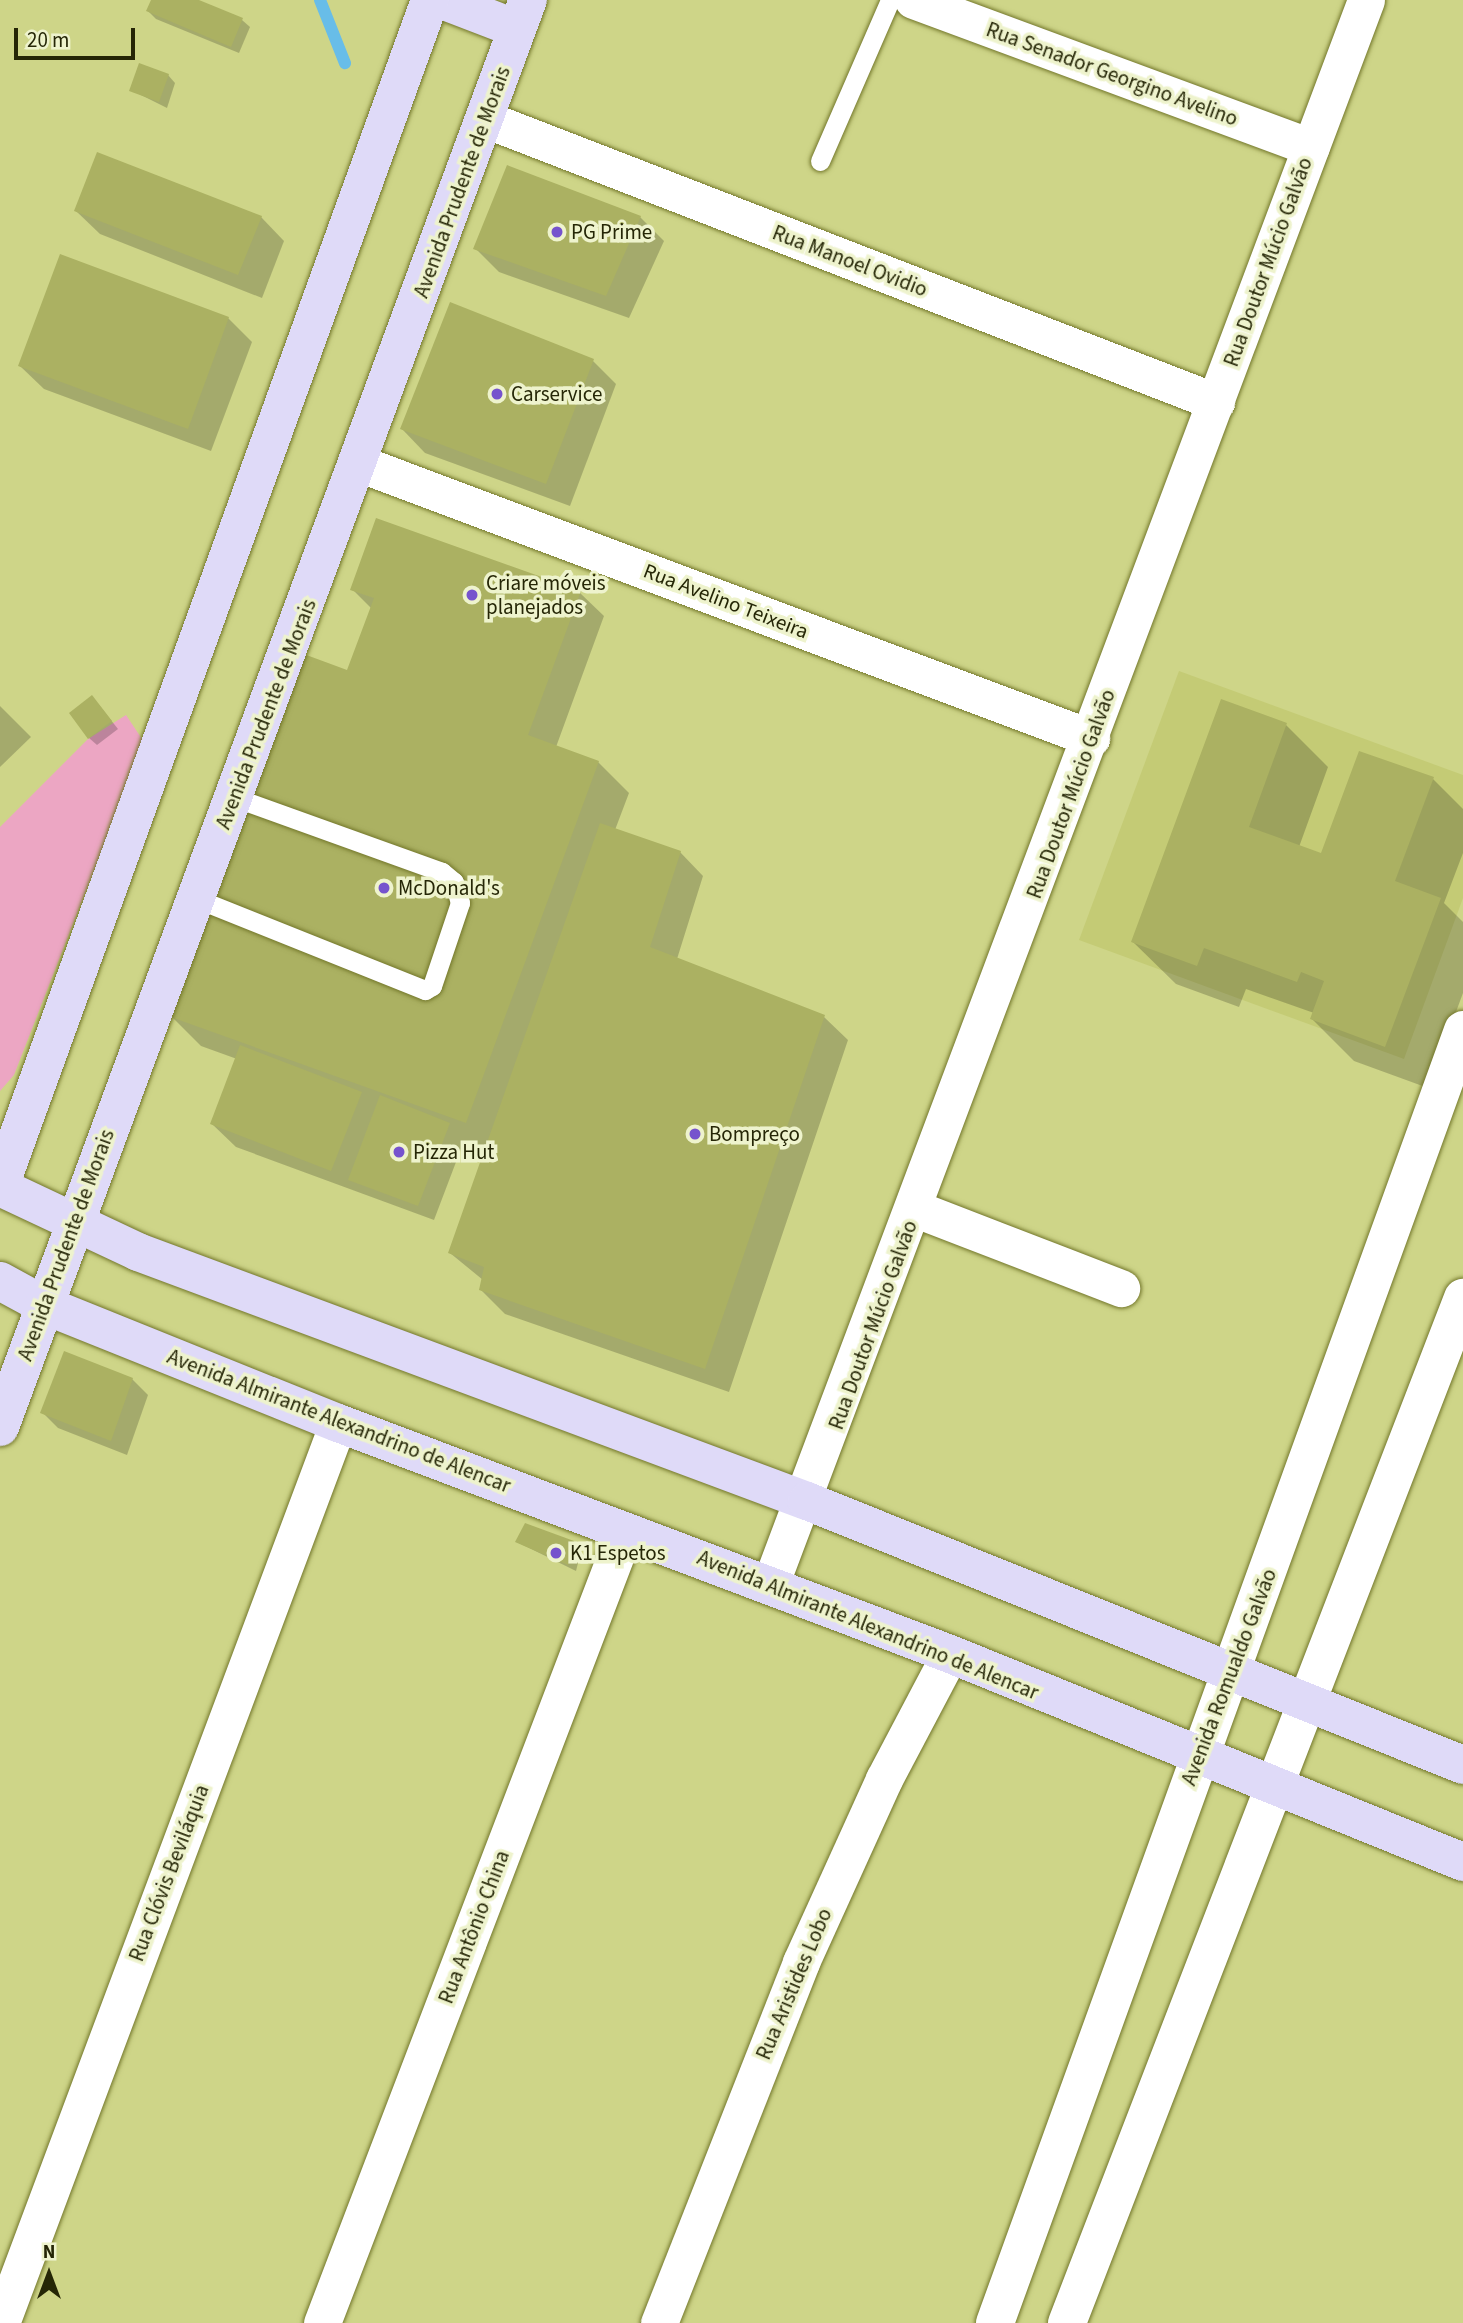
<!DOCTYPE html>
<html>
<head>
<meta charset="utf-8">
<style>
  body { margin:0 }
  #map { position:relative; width:1463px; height:2323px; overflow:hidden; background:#ced588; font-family:"Source Sans 3",sans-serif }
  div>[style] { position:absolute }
  .built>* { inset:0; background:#c4cb75 }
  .green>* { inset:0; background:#eca6c3 }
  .shadow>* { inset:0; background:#0003 }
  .stream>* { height:12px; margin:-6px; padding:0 6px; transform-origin:6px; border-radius:6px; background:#68bde8 }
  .building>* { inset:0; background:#abb162 }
  .roads { filter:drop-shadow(0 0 2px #73772b) drop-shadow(0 0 2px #73772b) }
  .lane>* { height:19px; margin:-9.5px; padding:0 9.5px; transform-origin:9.5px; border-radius:9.5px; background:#fff }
  .street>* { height:37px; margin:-18.5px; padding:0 18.5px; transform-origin:18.5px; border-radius:18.5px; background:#fff }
  .secondary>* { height:38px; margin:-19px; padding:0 19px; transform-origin:19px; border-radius:19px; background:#fff }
  .primary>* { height:38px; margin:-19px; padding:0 19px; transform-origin:19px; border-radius:19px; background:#dfdaf8 }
  .dots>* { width:19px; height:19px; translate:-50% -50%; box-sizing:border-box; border:4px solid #eef3cd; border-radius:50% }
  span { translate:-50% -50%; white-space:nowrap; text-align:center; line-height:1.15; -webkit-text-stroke:7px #eef3cd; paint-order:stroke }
  .street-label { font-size:21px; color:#252606 }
  .poi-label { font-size:21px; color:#252606 }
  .left { translate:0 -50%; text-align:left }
  .north { position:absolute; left:14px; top:2239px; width:70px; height:70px; -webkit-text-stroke:5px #eef3cd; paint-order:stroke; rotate:0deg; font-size:19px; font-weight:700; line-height:28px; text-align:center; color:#252606 }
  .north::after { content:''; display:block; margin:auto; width:24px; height:32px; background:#252606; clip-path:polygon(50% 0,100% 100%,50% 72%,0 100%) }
  .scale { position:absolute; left:14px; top:28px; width:121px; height:32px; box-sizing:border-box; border:4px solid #252606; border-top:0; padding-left:9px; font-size:21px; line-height:24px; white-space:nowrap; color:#252606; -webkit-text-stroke:5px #eef3cd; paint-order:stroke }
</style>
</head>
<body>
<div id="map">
  <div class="built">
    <div style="clip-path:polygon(1179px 671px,1463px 775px,1463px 898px,1404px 1059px,1079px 940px)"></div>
  </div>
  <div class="green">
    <div style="clip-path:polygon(126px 715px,144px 742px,14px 1075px,0 1091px,0 827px,88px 739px)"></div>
  </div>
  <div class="shadow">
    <div style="clip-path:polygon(153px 0,194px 0,242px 20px,250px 27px,239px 53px,156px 19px,148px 11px)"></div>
    <div style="clip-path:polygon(168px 75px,175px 83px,167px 108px,131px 90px)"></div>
    <div style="clip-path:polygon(76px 211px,261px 217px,284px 241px,262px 298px,100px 234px)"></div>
    <div style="clip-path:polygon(640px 217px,664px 241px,629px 318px,499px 272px,475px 248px)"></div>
    <div style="clip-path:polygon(228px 318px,252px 342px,211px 451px,44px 389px,20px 366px)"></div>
    <div style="clip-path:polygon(593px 361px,616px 384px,570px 506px,425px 453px,402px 429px)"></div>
    <div style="clip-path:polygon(352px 589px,580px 593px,604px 616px,556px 747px,598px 762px,629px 793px,615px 830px,680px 852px,703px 876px,677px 959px,824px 1017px,848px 1040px,729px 1392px,505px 1314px,481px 1290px,483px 1280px,450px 1253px,487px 1149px,464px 1141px,434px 1220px,236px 1147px,212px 1124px,237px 1059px,201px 1046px,170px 1015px,348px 672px,372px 609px)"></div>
    <div style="clip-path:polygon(99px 705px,118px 729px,97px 745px,89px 738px)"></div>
    <div style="clip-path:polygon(0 706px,31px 737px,0 767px)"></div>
    <div style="clip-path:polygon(1286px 725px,1328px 767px,1299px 847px,1322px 855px,1433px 779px,1463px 809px,1463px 853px,1444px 903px,1463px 922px,1463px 993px,1428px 1088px,1354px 1061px,1312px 1019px,1314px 1013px,1246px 989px,1239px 1007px,1176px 984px,1133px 942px)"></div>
    <div style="clip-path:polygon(132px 1379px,148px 1395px,127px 1455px,58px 1428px,42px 1412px)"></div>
    <div style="clip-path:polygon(517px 1542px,573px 1543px,581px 1551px,576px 1571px)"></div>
  </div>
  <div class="stream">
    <div style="left:320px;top:0;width:68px;rotate:68.4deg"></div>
  </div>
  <div class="building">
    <div style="clip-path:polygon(151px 0,199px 0,243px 18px,231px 47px,146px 11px)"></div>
    <div style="clip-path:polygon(139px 63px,169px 74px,159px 102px,129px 91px)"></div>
    <div style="clip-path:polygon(97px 152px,262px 216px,238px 275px,74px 211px)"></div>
    <div style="clip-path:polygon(507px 165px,641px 216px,606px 296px,473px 249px)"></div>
    <div style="clip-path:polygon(60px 254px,229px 317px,188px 429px,18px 366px)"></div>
    <div style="clip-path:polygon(450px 302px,594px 359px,546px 484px,400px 429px)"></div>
    <div style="clip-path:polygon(376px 518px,581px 591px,528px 735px,599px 761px,466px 1123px,168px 1016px,301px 653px,347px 670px,374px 598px,350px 590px)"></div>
    <div style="clip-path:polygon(92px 695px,112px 721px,88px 739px,69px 713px)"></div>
    <div style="clip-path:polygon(1221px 699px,1287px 723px,1249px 827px,1321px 853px,1359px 751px,1434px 777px,1395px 881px,1441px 898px,1385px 1047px,1310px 1019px,1324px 981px,1301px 972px,1297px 982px,1204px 948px,1197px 966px,1131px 942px)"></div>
    <div style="clip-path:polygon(600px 823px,681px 851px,650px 947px,825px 1015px,705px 1369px,479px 1290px,484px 1267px,448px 1253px)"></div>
    <div style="clip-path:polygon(240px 1045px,362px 1092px,331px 1171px,210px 1124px)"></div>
    <div style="clip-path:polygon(380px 1095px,450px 1123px,418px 1206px,348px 1180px)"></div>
    <div style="clip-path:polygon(64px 1351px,133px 1378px,111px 1441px,40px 1413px)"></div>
    <div style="clip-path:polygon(525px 1523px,574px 1541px,568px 1565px,515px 1542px)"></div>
  </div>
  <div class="roads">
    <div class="lane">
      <div style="left:820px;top:161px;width:176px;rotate:-66.5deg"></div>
      <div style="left:195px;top:898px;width:248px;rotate:21.8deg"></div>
      <div style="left:425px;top:990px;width:8px;rotate:-30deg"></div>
      <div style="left:432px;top:986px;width:88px;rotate:-71.4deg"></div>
      <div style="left:460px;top:903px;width:22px;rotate:-106deg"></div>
      <div style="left:454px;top:882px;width:16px;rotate:-140deg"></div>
      <div style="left:442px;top:872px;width:219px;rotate:-160.2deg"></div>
    </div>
    <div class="street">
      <div style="left:913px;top:0;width:424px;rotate:20.3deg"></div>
      <div style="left:485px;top:119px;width:784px;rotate:21.16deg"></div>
      <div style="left:361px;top:464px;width:780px;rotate:20.57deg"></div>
      <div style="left:916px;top:1209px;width:220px;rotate:21.1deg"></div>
      <div style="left:770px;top:1585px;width:1693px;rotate:-69.39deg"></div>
      <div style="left:1px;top:2323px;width:961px;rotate:-69.47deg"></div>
      <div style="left:322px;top:2323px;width:848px;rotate:-69.06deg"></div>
      <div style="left:659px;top:2323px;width:388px;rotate:-68.5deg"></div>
      <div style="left:801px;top:1962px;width:201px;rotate:-65.6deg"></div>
      <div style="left:884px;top:1779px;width:141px;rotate:-62.2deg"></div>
    </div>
    <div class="secondary">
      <div style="left:995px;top:2323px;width:1375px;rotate:-70.1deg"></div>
      <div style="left:1067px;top:2323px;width:1099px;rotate:-68.88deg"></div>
    </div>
    <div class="primary">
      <div style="left:442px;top:0;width:80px;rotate:21.1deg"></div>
      <div style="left:0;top:1186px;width:1262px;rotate:-70.07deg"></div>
      <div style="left:0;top:1187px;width:153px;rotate:25.2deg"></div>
      <div style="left:138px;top:1252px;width:714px;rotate:20.42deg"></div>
      <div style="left:807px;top:1501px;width:707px;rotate:21.92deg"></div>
      <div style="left:0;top:1281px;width:50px;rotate:28.6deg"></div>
      <div style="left:44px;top:1305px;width:317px;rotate:21.9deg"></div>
      <div style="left:338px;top:1423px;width:654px;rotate:20.68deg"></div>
      <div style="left:950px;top:1654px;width:554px;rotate:22.07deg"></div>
      <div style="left:0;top:1427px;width:1522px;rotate:-69.7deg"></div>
    </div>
  </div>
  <div class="dots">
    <div style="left:557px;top:232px;background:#7653cd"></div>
    <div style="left:497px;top:394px;background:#7653cd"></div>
    <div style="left:472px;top:595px;background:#7653cd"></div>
    <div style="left:384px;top:888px;background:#7653cd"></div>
    <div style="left:695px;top:1134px;background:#7653cd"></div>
    <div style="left:399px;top:1152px;background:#7653cd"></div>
    <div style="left:556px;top:1553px;background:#7653cd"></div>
  </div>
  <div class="street-label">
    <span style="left:1112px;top:74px;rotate:20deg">Rua Senador Georgino Avelino</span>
    <span style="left:462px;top:182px;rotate:-70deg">Avenida Prudente de Morais</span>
    <span style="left:850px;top:261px;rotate:21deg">Rua Manoel Ovidio</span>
    <span style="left:1268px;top:262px;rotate:-70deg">Rua Doutor Múcio Galvão</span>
    <span style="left:726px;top:601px;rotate:21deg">Rua Avelino Teixeira</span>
    <span style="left:266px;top:714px;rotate:-69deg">Avenida Prudente de Morais</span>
    <span style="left:1071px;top:794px;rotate:-70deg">Rua Doutor Múcio Galvão</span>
    <span style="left:66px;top:1245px;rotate:-70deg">Avenida Prudente de Morais</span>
    <span style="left:873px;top:1325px;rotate:-70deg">Rua Doutor Múcio Galvão</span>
    <span style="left:339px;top:1421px;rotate:21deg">Avenida Almirante Alexandrino de Alencar</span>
    <span style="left:868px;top:1625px;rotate:22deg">Avenida Almirante Alexandrino de Alencar</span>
    <span style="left:1229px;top:1677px;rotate:-69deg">Avenida Romualdo Galvão</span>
    <span style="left:169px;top:1873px;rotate:-69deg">Rua Clóvis Beviláquia</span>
    <span style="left:474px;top:1927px;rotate:-69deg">Rua Antônio China</span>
    <span style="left:794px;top:1984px;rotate:-67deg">Rua Aristides Lobo</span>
  </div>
  <div class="poi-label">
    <span class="left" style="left:571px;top:232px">PG Prime</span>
    <span class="left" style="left:511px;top:394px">Carservice</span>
    <span class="left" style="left:486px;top:595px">Criare móveis<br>planejados</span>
    <span class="left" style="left:398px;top:888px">McDonald's</span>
    <span class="left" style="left:709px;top:1134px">Bompreço</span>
    <span class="left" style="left:413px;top:1152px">Pizza Hut</span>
    <span class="left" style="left:570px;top:1553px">K1 Espetos</span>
  </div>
  <div class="north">N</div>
  <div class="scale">20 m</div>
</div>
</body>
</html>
